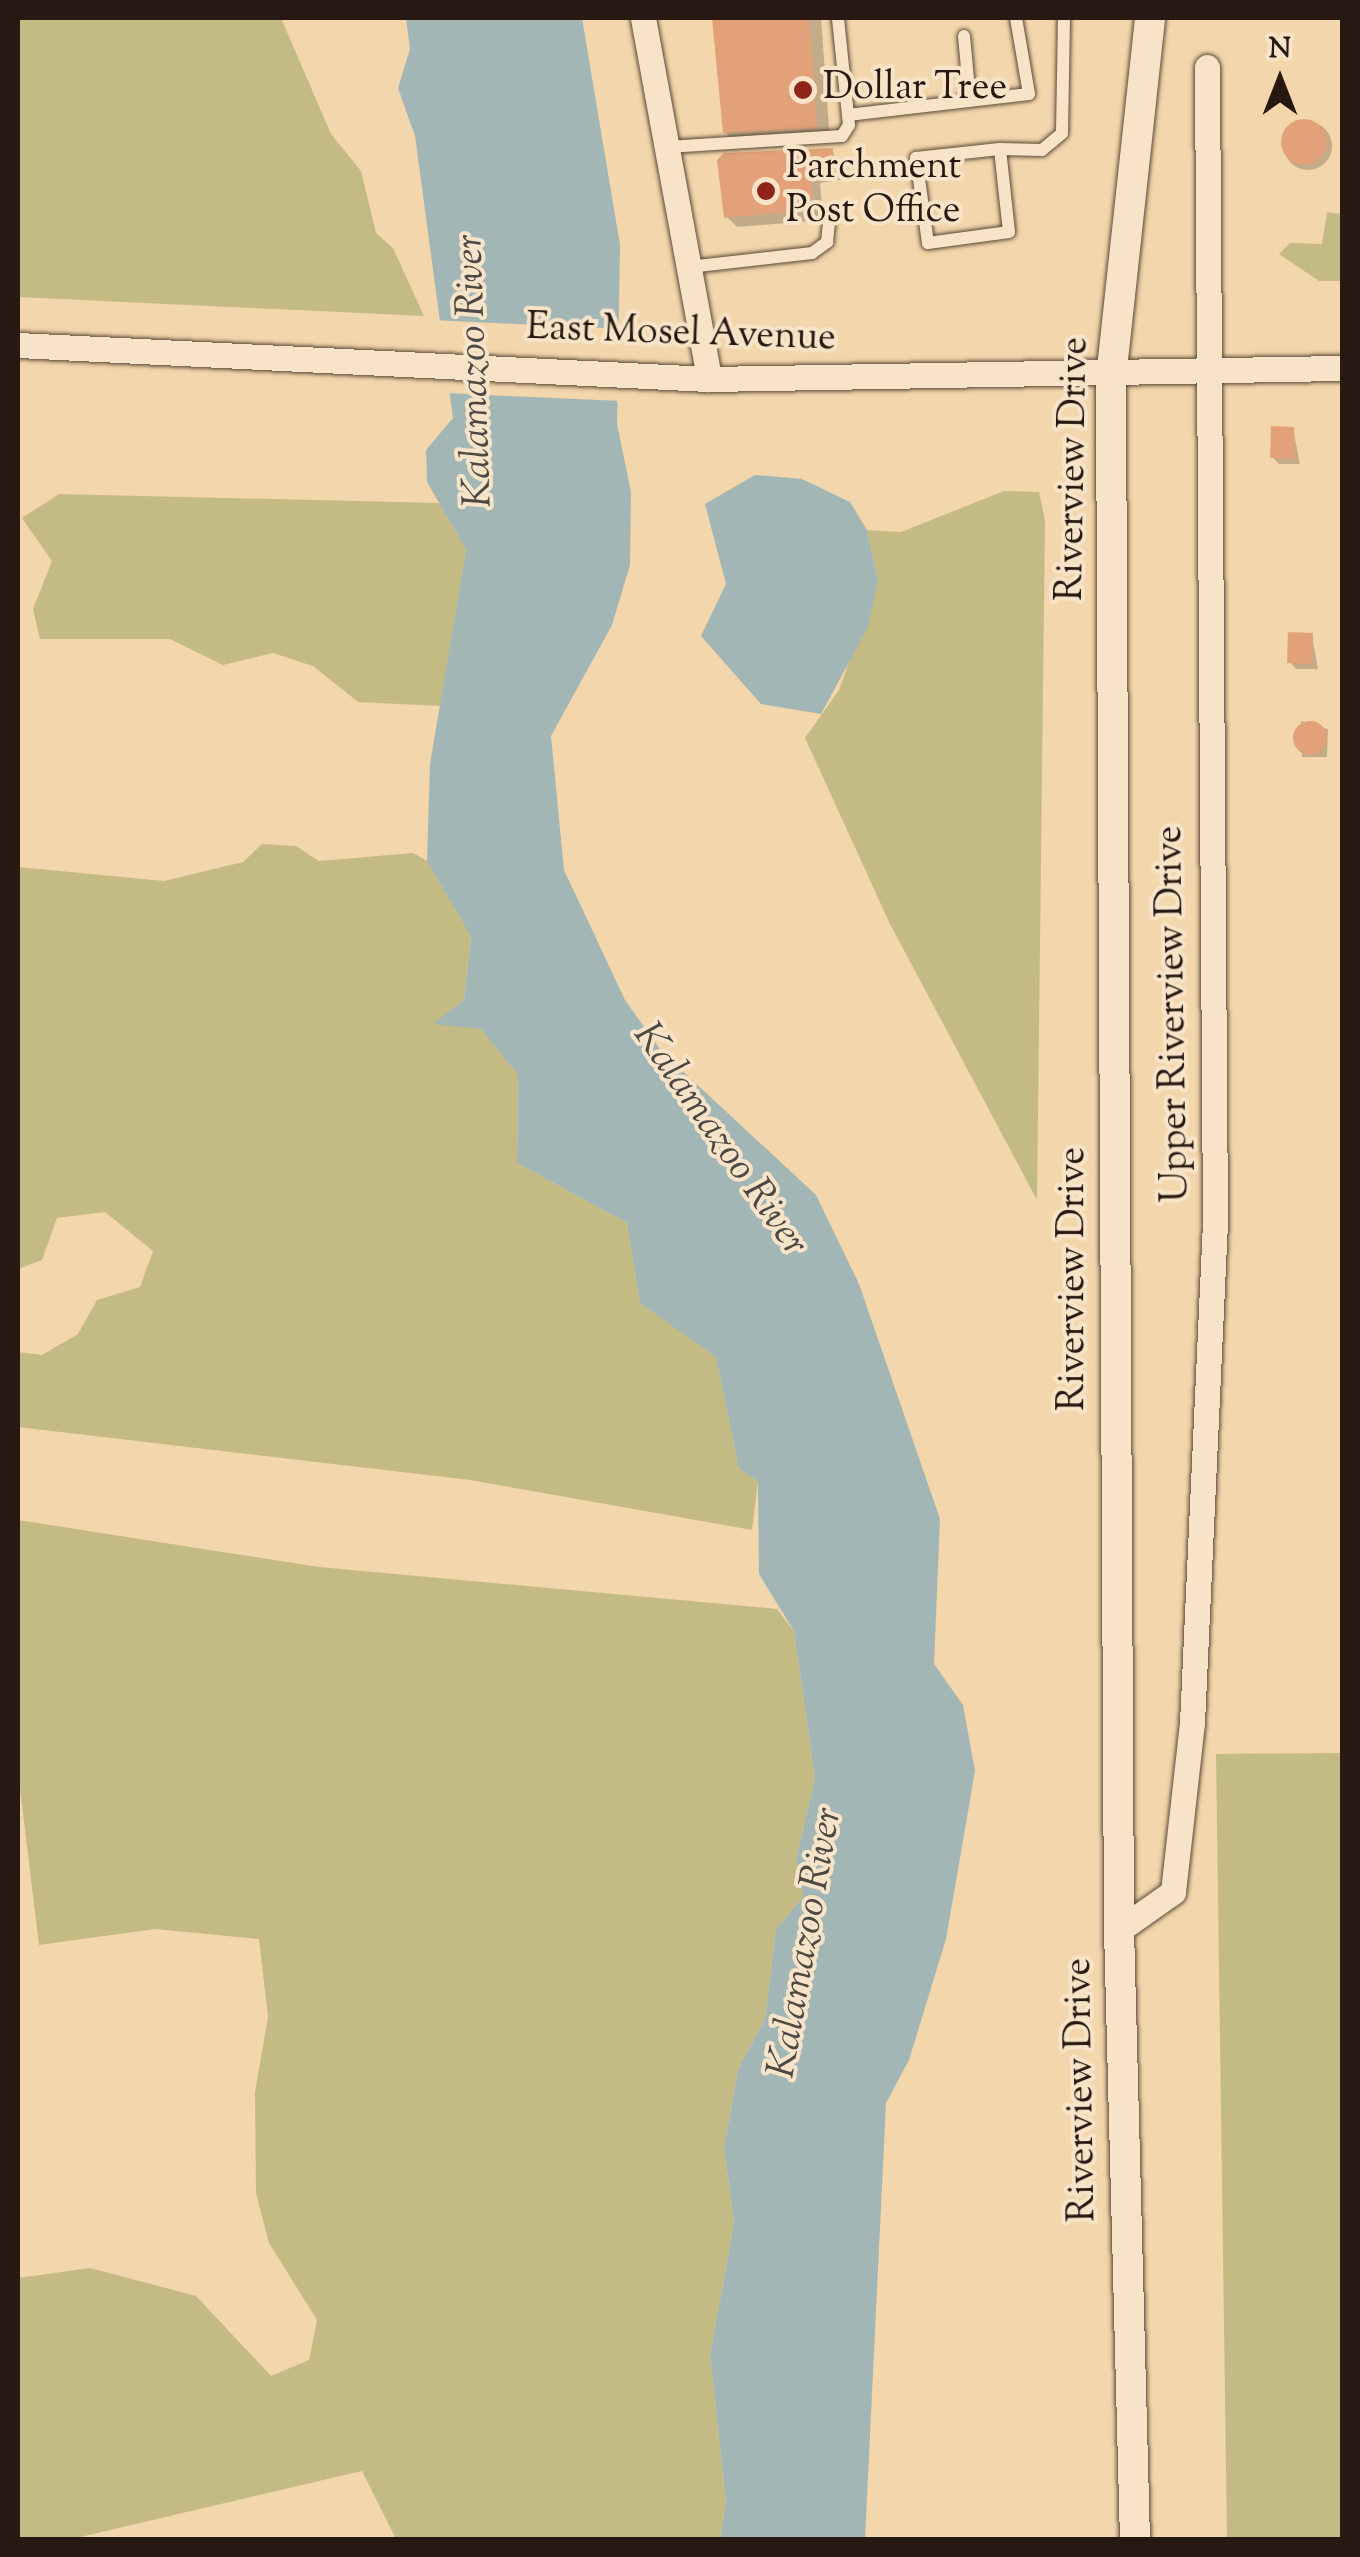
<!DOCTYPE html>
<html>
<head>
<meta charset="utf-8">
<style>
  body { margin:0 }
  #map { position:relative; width:1360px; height:2557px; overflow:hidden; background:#f3d6ab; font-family:"Sorts Mill Goudy",serif }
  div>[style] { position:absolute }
  .green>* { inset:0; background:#c3bb83 }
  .water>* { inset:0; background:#a1b6b5 }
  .pier>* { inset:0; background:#f3d6ab }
  .shadow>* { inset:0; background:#0003 }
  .round { border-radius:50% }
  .building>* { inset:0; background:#e2a178 }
  .roads { filter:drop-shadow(0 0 2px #5a4838) drop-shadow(0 0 2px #5a4838) }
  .service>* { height:12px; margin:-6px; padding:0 6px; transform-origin:6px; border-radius:6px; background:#f7e4c8 }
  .minor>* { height:25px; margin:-12.5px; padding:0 12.5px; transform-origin:12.5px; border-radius:12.5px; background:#f7e4c8 }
  .tertiary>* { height:30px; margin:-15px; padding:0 15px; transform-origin:15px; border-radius:15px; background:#f7e4c8 }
  .dots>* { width:28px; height:28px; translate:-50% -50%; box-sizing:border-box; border:5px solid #f7e4c8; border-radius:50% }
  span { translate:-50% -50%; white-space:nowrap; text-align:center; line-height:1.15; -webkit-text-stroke:8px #f7e4c8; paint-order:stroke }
  .poi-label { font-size:38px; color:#271912 }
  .left { translate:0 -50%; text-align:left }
  .street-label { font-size:38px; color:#271912 }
  .water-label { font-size:40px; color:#4c4843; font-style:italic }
  .frame { position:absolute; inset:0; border:20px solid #271912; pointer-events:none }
  .north { position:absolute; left:1230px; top:30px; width:100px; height:100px; -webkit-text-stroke:8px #f7e4c8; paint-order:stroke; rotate:0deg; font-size:28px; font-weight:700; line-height:40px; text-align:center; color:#271912 }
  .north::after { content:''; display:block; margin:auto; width:35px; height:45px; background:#271912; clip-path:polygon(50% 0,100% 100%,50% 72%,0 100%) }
</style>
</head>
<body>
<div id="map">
  <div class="green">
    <div style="clip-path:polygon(18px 18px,281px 18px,331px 134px,361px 171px,376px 233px,393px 248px,424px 316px,18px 297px)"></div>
    <div style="clip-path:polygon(1327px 212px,1342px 214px,1342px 281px,1319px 281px,1279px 254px,1290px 243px,1322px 244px)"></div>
    <div style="clip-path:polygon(1004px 491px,1039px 492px,1045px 520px,1037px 1200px,890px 924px,805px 738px,839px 690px,878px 580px,867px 530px,901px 532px)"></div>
    <div style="clip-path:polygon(59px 494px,439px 503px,466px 550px,441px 706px,358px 702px,313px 666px,273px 653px,223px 665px,170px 639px,40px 639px,33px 609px,52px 561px,22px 518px)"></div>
    <div style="clip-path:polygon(262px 844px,296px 846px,319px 861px,413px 853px,427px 861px,471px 935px,464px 1000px,435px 1024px,481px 1028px,518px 1075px,517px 1163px,627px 1223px,640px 1303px,716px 1356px,739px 1469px,758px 1481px,752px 1530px,470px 1480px,18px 1427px,18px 1352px,42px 1355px,78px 1334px,97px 1300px,140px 1287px,153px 1251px,105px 1212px,57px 1218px,42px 1260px,18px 1269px,18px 867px,164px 881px,243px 862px)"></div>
    <div style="clip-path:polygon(18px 1520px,319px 1567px,777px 1609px,794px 1631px,815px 1778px,796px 1859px,803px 1897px,776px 1929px,765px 2019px,738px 2069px,724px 2147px,734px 2223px,710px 2355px,726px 2503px,720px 2539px,396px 2539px,362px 2471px,72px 2539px,18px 2540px,18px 2278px,90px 2268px,196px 2296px,271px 2376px,309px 2360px,317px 2320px,269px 2243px,256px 2193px,255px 2092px,268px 2017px,259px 1939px,155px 1929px,39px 1945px,18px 1772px)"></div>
    <div style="clip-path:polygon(1342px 1753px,1342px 2539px,1227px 2539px,1216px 1754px)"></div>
  </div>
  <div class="water">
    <div style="clip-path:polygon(406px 18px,582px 18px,620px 245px,617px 424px,631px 492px,630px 565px,612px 625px,551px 736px,564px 870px,625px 1000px,662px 1052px,816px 1195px,859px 1284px,940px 1519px,934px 1664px,963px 1705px,975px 1771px,946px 1939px,909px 2060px,886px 2103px,865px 2539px,720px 2539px,726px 2503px,710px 2355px,734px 2223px,724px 2147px,738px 2069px,765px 2019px,776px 1929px,803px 1897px,796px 1859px,815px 1778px,794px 1631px,759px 1574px,758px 1481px,739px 1469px,716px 1357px,640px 1303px,627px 1223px,517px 1163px,518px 1075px,481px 1029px,433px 1024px,464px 1000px,471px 936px,427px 861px,430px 764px,466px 550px,427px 482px,426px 450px,453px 418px,415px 136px,398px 88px,410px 49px)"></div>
    <div style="clip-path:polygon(755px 475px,802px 479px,850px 502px,867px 530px,878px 580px,868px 627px,821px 714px,761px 704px,701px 636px,726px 584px,705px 504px)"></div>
  </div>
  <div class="pier">
    <div style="clip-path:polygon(432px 320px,624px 329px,622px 401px,444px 393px)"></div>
  </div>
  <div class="shadow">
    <div style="clip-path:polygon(715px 18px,821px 18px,830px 141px,739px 147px,725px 132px)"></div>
    <div class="round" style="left:1284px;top:122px;width:48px;height:48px"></div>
    <div style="clip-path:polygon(832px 151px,845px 179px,820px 183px,823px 220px,737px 227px,726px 216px)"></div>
    <div style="clip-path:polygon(1293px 429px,1300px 464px,1279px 464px,1272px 457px)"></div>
    <div style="clip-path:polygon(1312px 636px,1318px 669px,1296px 669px,1290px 662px)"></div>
    <div style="clip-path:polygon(1301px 721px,1328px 729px,1327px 757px,1302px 757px)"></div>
  </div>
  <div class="building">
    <div style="clip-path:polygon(712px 18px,809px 18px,817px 128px,723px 133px)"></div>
    <div class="round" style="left:1281px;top:119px;width:46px;height:46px"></div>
    <div style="clip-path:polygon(833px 148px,835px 169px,811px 173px,814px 210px,724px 218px,717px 160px,724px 153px)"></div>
    <div style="clip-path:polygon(1271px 426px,1294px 427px,1295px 459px,1270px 458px)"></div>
    <div style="clip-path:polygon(1288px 632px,1313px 633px,1312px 664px,1287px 663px)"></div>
    <div class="round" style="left:1293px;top:721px;width:34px;height:34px"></div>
  </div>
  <div class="roads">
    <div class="service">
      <div style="left:964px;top:36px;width:65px;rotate:84.7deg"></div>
      <div style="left:848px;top:115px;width:182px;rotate:-6.6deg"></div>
      <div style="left:1029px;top:94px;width:77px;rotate:-99.7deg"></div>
      <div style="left:667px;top:147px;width:175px;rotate:-3.6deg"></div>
      <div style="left:842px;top:136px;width:13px;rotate:-58deg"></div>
      <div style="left:849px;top:125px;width:108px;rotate:-95.9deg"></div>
      <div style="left:1000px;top:149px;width:83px;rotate:83.8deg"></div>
      <div style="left:1009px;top:232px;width:82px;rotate:172.3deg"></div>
      <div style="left:928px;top:243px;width:86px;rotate:-98deg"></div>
      <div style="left:916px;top:158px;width:84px;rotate:-6.1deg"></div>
      <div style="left:1000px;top:149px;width:42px;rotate:1.4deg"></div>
      <div style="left:1042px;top:150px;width:26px;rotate:-40deg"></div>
      <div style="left:1062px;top:133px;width:115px;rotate:-89deg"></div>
      <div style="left:689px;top:267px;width:124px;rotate:-6.5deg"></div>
      <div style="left:812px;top:253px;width:19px;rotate:-36deg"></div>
      <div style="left:827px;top:242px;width:28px;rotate:-84deg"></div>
    </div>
    <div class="minor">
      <div style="left:643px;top:18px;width:367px;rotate:79.6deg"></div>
      <div style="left:18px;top:345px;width:692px;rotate:2.82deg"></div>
      <div style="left:709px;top:379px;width:633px;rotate:-1deg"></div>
      <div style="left:1119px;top:1930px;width:66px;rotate:-35.1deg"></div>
      <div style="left:1173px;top:1892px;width:170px;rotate:-83.6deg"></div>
      <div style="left:1192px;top:1723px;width:502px;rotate:-87.37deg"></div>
      <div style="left:1215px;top:1222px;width:1155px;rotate:-90.4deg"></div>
    </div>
    <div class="tertiary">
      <div style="left:1135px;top:2540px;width:610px;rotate:-91.5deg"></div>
      <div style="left:1119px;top:1930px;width:1552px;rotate:-90.3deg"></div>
      <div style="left:1111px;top:378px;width:362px;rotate:-83.8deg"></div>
    </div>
  </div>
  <div class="dots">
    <div style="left:803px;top:90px;background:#8f2418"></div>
    <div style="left:766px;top:191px;background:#8f2418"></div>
  </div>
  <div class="poi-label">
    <span class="left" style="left:823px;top:90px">Dollar Tree</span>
    <span class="left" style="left:786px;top:191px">Parchment<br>Post Office</span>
  </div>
  <div class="street-label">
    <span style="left:681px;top:335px;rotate:2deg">East Mosel Avenue</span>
    <span style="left:1075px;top:469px;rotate:-89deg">Riverview Drive</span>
    <span style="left:1175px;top:1014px;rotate:-91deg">Upper Riverview Drive</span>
    <span style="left:1075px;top:1279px;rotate:-90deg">Riverview Drive</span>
    <span style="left:1083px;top:2090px;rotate:-91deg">Riverview Drive</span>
  </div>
  <div class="water-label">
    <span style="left:476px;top:371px;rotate:-92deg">Kalamazoo River</span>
    <span style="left:719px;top:1140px;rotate:55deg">Kalamazoo River</span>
    <span style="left:807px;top:1943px;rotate:-80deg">Kalamazoo River</span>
  </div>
  <div class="frame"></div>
  <div class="north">N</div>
</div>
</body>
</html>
